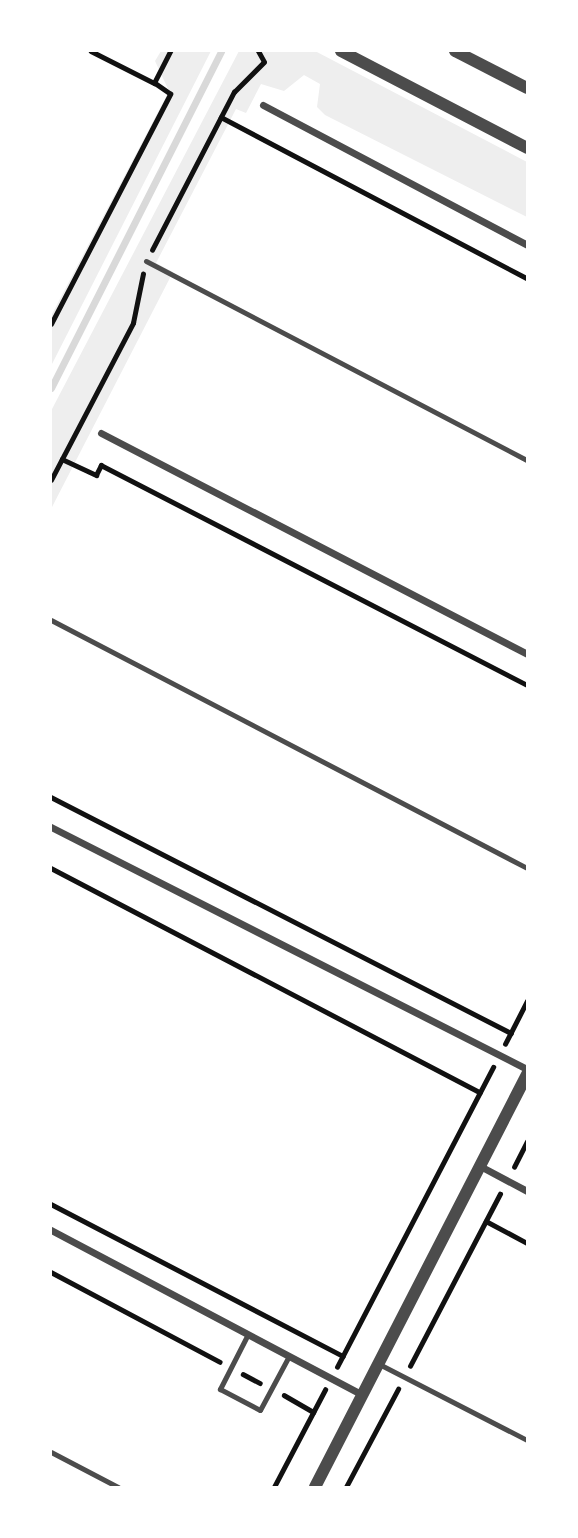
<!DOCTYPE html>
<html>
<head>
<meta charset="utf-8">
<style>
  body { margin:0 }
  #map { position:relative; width:578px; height:1538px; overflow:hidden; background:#fff; font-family:"Roboto Condensed",sans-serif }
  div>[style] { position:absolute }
  .green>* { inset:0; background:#eee }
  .stream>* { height:7px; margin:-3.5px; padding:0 3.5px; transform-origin:3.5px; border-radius:3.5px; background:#d9d9d9 }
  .path>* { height:4.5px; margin:-2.25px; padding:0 2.25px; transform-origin:2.25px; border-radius:2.25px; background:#111 }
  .service>* { height:5px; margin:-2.5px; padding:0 2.5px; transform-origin:2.5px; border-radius:2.5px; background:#4c4c4c }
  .minor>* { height:7px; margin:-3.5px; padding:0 3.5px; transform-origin:3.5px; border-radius:3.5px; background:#4c4c4c }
  .tertiary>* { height:12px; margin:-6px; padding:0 6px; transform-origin:6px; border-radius:6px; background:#4c4c4c }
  span { translate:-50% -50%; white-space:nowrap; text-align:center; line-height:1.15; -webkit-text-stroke:5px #fff; paint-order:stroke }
  .frame { position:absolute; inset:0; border:52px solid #fff; pointer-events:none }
</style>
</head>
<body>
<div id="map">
  <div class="green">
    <div style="clip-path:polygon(161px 51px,211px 51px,51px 366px,51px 316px,169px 91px,155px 61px)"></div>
    <div style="clip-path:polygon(239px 51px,315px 51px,527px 162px,527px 217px,325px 115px,317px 107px,320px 84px,304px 75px,284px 91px,261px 84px,246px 113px,236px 109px,156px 263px,173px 272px,51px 509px,51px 411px)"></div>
  </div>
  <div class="stream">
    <div style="left:51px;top:388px;width:377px;rotate:-63.2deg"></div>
  </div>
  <div class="path">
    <div style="left:91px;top:51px;width:71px;rotate:26.9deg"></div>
    <div style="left:221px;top:117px;width:346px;rotate:27.8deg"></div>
    <div style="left:152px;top:250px;width:178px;rotate:-62.6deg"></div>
    <div style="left:234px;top:92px;width:42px;rotate:-45deg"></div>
    <div style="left:264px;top:62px;width:13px;rotate:-119deg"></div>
    <div style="left:51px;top:324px;width:259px;rotate:-62.6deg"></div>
    <div style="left:170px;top:94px;width:19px;rotate:-145deg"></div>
    <div style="left:154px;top:83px;width:36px;rotate:-63deg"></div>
    <div style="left:62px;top:459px;width:38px;rotate:25deg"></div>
    <div style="left:96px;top:475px;width:11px;rotate:-63deg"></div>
    <div style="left:101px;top:465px;width:479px;rotate:27.3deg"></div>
    <div style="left:51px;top:480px;width:177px;rotate:-62.4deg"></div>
    <div style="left:133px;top:323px;width:50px;rotate:-78.5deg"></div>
    <div style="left:51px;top:797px;width:517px;rotate:27.16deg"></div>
    <div style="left:51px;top:868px;width:484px;rotate:27.6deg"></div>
    <div style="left:505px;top:1044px;width:48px;rotate:-62.9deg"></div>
    <div style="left:514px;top:1167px;width:28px;rotate:-63deg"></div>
    <div style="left:51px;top:1204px;width:329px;rotate:27.5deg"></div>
    <div style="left:486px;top:1221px;width:47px;rotate:28.2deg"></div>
    <div style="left:51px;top:1272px;width:191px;rotate:28deg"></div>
    <div style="left:410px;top:1366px;width:194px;rotate:-62.4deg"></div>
    <div style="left:337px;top:1367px;width:338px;rotate:-62.5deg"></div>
    <div style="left:243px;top:1374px;width:19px;rotate:28deg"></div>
    <div style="left:284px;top:1395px;width:34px;rotate:30deg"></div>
    <div style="left:274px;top:1487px;width:110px;rotate:-62.3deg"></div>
    <div style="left:346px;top:1487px;width:111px;rotate:-62deg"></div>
  </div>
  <div class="service">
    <div style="left:146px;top:261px;width:430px;rotate:27.6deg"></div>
    <div style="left:51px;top:620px;width:537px;rotate:27.52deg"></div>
    <div style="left:248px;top:1334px;width:62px;rotate:117deg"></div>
    <div style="left:220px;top:1389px;width:45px;rotate:27.7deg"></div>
    <div style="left:260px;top:1410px;width:61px;rotate:-61.8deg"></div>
    <div style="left:379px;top:1364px;width:166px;rotate:27.2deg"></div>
    <div style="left:51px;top:1452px;width:76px;rotate:27.6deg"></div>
  </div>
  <div class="minor">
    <div style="left:263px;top:105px;width:299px;rotate:27.9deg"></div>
    <div style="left:101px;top:433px;width:480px;rotate:27.4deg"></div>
    <div style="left:51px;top:827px;width:534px;rotate:26.95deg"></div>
    <div style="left:480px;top:1166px;width:53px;rotate:28deg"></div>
    <div style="left:51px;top:1230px;width:353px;rotate:27.9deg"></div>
  </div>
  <div class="tertiary">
    <div style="left:341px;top:51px;width:210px;rotate:27.5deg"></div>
    <div style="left:455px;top:51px;width:81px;rotate:27.2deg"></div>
    <div style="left:315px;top:1487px;width:464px;rotate:-62.8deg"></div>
  </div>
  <div class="frame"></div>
</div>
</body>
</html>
